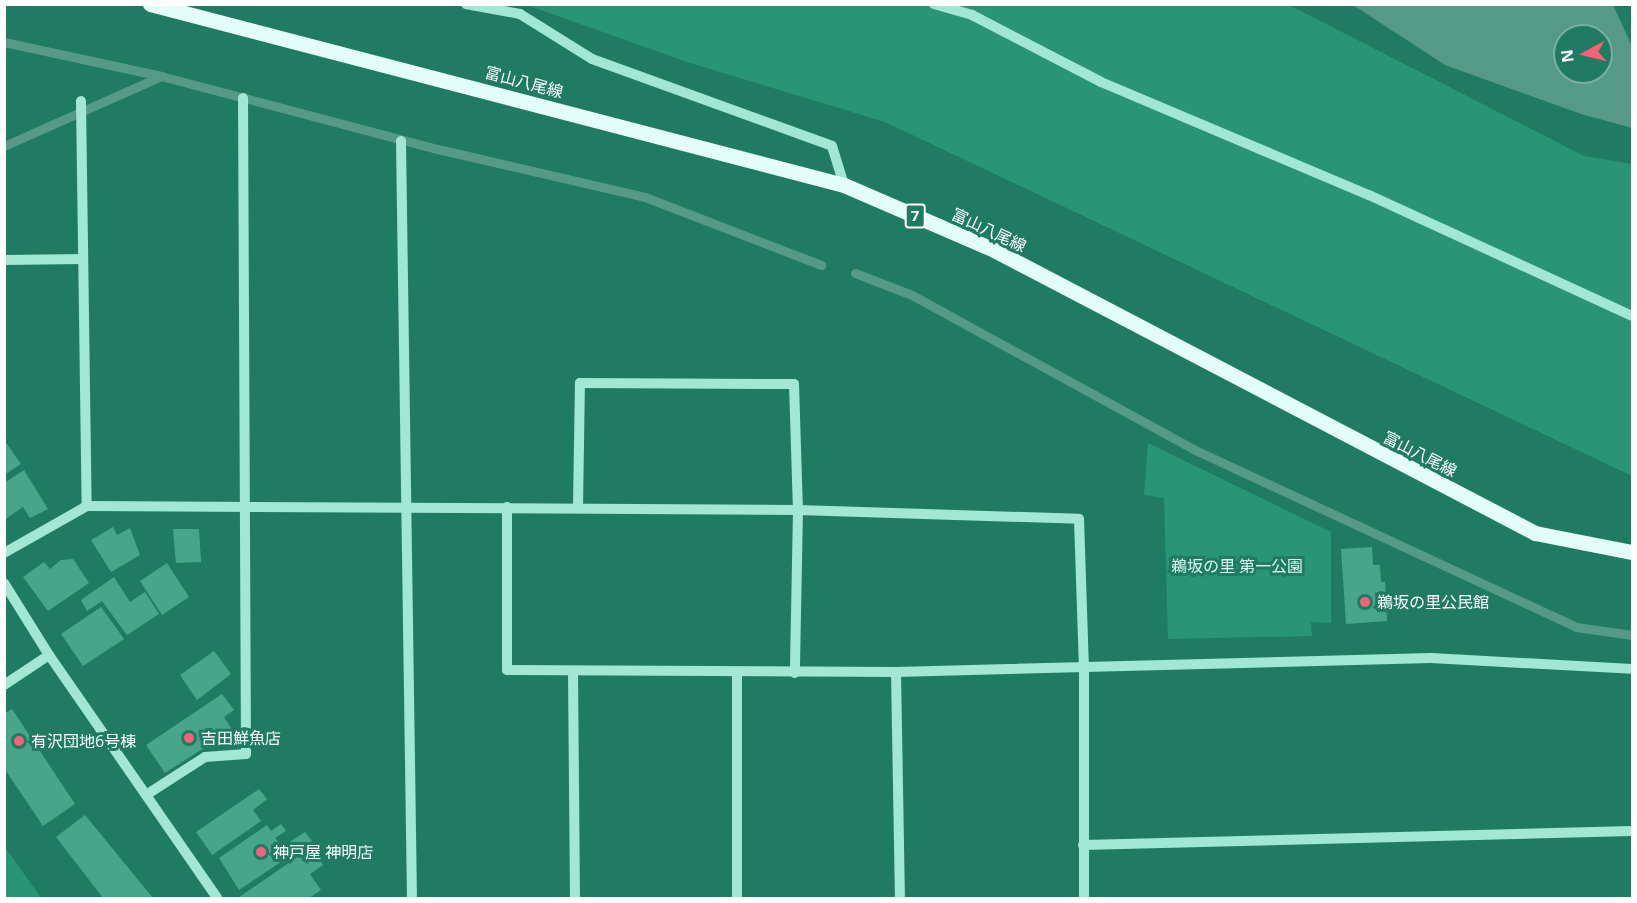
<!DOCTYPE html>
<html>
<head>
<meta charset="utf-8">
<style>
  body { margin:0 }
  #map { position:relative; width:1637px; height:903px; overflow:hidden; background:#1f7c62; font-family:"Open Sans","Noto Sans JP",sans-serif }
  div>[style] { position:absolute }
  .green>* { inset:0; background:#299574 }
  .water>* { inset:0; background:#549a86 }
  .stream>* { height:9px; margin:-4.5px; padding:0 4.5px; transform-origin:4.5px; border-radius:4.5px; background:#549a86 }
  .building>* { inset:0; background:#47a68a }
  .minor>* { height:10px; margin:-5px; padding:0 5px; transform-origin:5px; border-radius:5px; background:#a1e7d2 }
  .major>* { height:15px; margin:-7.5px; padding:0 7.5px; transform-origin:7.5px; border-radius:7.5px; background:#e3fdf7 }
  .dots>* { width:16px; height:16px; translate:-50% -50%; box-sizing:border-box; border:3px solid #1f7c62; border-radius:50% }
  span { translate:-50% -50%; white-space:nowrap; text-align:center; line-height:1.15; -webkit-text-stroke:6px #1f7c62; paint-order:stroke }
  .shield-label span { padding:2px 4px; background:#1f7c62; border:2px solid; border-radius:4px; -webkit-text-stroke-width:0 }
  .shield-label { font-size:15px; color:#fff; font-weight:700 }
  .street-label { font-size:16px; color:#fff }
  .park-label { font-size:16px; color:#d9f8ef }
  .poi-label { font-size:16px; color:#fff }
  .left { translate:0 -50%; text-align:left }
  .frame { position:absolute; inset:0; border:6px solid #fff; pointer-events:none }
  .north { position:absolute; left:1553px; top:24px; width:60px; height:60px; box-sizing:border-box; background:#1f7c62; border:2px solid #79b0a1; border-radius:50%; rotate:263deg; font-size:16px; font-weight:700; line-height:24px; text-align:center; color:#fff }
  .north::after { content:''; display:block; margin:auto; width:21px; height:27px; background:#f56176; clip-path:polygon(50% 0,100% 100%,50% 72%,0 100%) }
</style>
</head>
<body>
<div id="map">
  <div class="green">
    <div style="clip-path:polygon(527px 5px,1289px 5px,1584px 156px,1632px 164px,1632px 476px,885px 122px,687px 62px)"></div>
    <div style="clip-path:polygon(1148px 443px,1331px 532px,1331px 623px,1311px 622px,1312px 636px,1168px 639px,1164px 498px,1144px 495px)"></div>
    <div style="clip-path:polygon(5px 847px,41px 898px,5px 898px)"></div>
  </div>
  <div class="water">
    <div style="clip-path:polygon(evenodd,1353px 5px,1613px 5px,1632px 46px,1632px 128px,1581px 114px,1445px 65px,1353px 5px,1565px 36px,1601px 36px,1601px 72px,1565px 72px,1565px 36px)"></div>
  </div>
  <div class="stream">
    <div style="left:4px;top:42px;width:161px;rotate:12.2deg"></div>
    <div style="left:161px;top:76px;width:291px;rotate:14.8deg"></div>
    <div style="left:442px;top:150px;width:208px;rotate:13deg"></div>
    <div style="left:645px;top:197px;width:189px;rotate:21.1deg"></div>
    <div style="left:4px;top:146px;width:172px;rotate:-24deg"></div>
    <div style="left:855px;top:273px;width:61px;rotate:21.1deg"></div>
    <div style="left:912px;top:295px;width:320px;rotate:28.7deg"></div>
    <div style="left:1193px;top:449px;width:422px;rotate:24.9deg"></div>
    <div style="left:1576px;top:627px;width:57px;rotate:8.1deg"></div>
  </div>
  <div class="building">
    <div style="clip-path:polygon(4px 440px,21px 464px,4px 475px)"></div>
    <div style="clip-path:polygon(24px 470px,48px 509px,30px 518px,23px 507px,4px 520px,4px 483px)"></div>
    <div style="clip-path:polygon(113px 527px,117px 535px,130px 528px,140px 555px,111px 572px,91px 540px)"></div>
    <div style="clip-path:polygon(173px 529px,199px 529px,201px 562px,176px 563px)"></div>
    <div style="clip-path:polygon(1372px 547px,1373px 565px,1380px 565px,1381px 582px,1385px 582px,1387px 621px,1346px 624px,1341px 549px)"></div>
    <div style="clip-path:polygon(73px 559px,89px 583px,48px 611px,23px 577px,44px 562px,50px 569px,61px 560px)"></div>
    <div style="clip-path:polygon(167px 563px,189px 597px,162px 615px,140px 581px)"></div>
    <div style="clip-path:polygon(114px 577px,130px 602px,145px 592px,159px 614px,127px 635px,102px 601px,87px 611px,81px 600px)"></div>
    <div style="clip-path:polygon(101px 607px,124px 639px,83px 666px,61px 634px)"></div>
    <div style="clip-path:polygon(214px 651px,231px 674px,197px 700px,180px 675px)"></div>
    <div style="clip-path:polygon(222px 694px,234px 710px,224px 717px,232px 730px,165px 773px,146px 745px)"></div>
    <div style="clip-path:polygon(12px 709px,75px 804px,43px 826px,4px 768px,4px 714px)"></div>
    <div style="clip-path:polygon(259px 789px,267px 799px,253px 810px,261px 821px,212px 855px,196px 832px)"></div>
    <div style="clip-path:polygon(85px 815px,153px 898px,103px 898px,56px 837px)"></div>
    <div style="clip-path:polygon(281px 824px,286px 831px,275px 838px,282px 847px,305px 832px,312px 841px,239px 890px,219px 858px,267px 825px,271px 831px)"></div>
    <div style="clip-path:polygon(312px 847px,323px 865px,310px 874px,321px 890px,309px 898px,238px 898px)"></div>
  </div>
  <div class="minor">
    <div style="left:466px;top:4px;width:55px;rotate:10.5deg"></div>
    <div style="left:520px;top:14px;width:85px;rotate:32deg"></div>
    <div style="left:592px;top:59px;width:255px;rotate:19.9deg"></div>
    <div style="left:832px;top:146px;width:41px;rotate:72.9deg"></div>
    <div style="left:934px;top:4px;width:40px;rotate:16deg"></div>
    <div style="left:972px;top:15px;width:145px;rotate:27.4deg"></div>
    <div style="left:1101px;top:82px;width:291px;rotate:22.9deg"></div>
    <div style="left:1369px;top:195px;width:289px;rotate:24.7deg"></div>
    <div style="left:81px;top:101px;width:405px;rotate:89.2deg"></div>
    <div style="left:401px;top:141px;width:757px;rotate:89.17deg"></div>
    <div style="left:4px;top:260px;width:79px;rotate:-0.7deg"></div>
    <div style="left:507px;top:507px;width:163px;rotate:90deg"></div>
    <div style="left:507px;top:670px;width:389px;rotate:0.3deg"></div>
    <div style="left:896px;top:672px;width:535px;rotate:-1.5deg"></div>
    <div style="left:1431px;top:658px;width:201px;rotate:3.1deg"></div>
    <div style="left:578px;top:507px;width:124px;rotate:-89.1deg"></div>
    <div style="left:580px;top:383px;width:214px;rotate:0.3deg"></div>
    <div style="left:794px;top:384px;width:126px;rotate:88.2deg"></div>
    <div style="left:798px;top:510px;width:163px;rotate:91.1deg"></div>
    <div style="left:4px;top:553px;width:95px;rotate:-29.5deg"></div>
    <div style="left:87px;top:506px;width:711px;rotate:0.32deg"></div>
    <div style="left:798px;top:510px;width:281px;rotate:1.8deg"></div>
    <div style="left:1079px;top:519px;width:148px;rotate:88.1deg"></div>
    <div style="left:1084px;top:667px;width:231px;rotate:90deg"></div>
    <div style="left:4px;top:583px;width:85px;rotate:58deg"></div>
    <div style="left:49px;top:655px;width:295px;rotate:55.3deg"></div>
    <div style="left:573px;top:671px;width:227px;rotate:89.5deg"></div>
    <div style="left:896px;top:672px;width:226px;rotate:89deg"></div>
    <div style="left:737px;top:674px;width:224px;rotate:90deg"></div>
    <div style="left:4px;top:685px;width:54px;rotate:-33.7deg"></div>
    <div style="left:146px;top:795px;width:70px;rotate:-32.8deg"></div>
    <div style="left:205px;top:757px;width:41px;rotate:-4.2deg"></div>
    <div style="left:246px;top:754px;width:656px;rotate:-90.26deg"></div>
    <div style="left:1083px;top:845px;width:549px;rotate:-1.46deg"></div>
  </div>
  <div class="major">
    <div style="left:150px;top:4px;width:717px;rotate:14.62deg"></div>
    <div style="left:844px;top:185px;width:163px;rotate:23.4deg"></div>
    <div style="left:994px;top:250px;width:611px;rotate:27.61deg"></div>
    <div style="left:1535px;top:533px;width:99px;rotate:11.1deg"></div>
  </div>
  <div class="dots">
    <div style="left:1365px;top:602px;background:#f56176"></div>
    <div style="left:189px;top:738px;background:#f56176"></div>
    <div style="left:19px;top:741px;background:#f56176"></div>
    <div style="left:261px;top:852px;background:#f56176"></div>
  </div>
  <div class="shield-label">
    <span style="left:915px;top:216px">7</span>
  </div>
  <div class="street-label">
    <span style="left:524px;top:82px;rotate:15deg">富山八尾線</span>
    <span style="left:989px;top:230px;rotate:25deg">富山八尾線</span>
    <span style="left:1420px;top:454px;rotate:27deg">富山八尾線</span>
  </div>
  <div class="park-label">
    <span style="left:1237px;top:566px">鵜坂の里 第一公園</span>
  </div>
  <div class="poi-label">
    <span class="left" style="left:1377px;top:602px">鵜坂の里公民館</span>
    <span class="left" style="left:201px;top:738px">吉田鮮魚店</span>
    <span class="left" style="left:31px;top:741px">有沢団地6号棟</span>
    <span class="left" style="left:273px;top:852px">神戸屋 神明店</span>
  </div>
  <div class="frame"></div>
  <div class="north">N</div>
</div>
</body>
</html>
